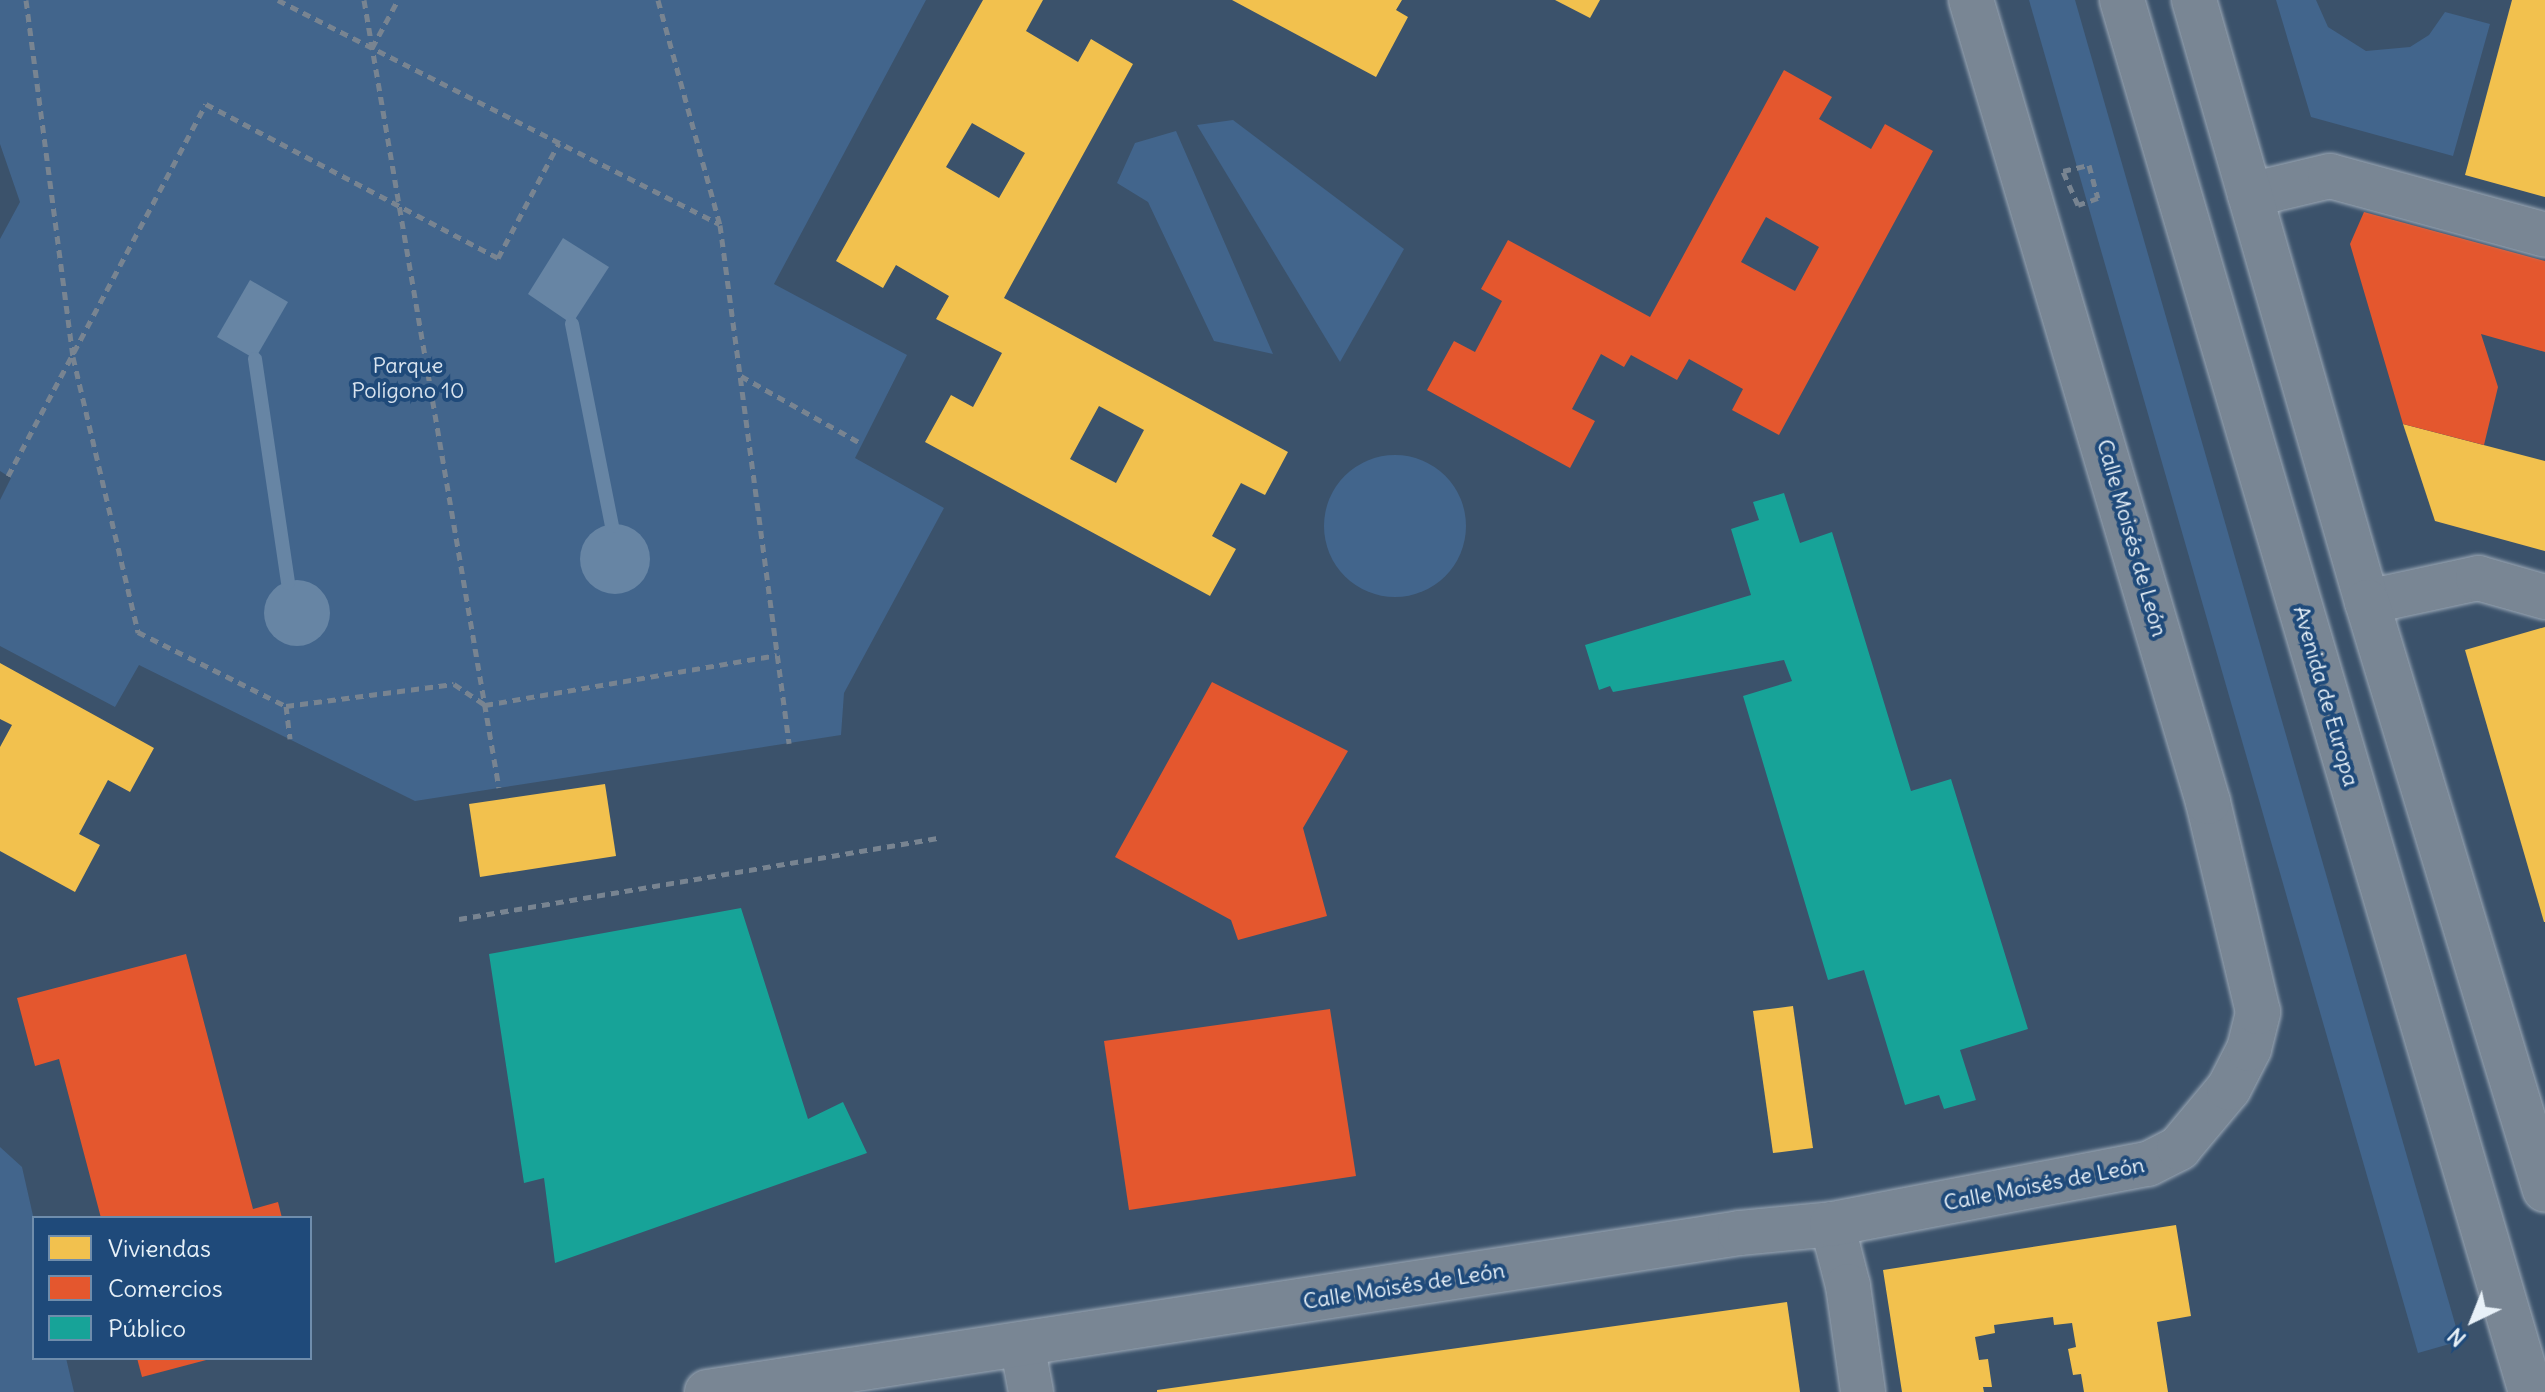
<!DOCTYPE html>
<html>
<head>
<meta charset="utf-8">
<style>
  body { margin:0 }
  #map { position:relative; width:2545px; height:1392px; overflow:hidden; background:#3b526b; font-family:Delius,sans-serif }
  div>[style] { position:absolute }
  .green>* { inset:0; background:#42658c }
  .round { border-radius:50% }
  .water>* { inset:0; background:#6785a4 }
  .homes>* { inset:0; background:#f2c14e }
  .shops>* { inset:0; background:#e4572e }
  .public>* { inset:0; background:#17a398 }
  .stream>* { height:14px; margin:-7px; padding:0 7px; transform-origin:7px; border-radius:7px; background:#6785a4 }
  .path>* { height:5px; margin-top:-2.5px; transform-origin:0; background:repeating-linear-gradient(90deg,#788491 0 8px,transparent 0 14px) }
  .roads { filter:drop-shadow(0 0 2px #9da9b6) drop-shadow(0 0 2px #9da9b6) }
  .minor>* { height:44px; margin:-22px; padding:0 22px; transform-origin:22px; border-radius:22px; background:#798694 }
  .primary>* { height:44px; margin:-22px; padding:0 22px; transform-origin:22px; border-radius:22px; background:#798694 }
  span { translate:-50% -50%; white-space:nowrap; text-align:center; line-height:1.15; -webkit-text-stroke:8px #1f4a7a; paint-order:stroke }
  .park-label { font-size:22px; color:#d8e3ee }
  .street-label { font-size:22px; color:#e8f1f8 }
  .legend { position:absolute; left:32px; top:1216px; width:280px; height:144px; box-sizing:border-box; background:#1f4a7a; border:2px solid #6f8dac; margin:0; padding:10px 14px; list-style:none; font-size:24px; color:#e8f1f8 }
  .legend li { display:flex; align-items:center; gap:16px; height:40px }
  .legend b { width:40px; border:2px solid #6f8dac }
  .north { position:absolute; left:2433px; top:1280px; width:80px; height:80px; -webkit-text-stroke:6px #1f4a7a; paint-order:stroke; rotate:223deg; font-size:22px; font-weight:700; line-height:32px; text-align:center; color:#e8f1f8 }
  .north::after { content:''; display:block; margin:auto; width:28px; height:36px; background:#e8f1f8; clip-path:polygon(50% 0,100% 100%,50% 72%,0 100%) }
</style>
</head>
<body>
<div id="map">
  <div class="green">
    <div style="clip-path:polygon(0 0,926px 0,774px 284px,907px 355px,855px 458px,944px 508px,844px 693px,841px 735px,415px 801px,139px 665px,115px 707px,0 646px,0 500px,11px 478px,0 471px,0 239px,20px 202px,0 144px)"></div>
    <div style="clip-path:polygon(2029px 0,2075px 0,2460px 1341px,2418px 1353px)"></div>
    <div style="clip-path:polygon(2276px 0,2316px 0,2328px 27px,2366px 51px,2410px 47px,2429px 35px,2445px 12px,2490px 24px,2453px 156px,2311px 117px)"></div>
    <div style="clip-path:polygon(1233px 120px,1404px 249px,1340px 362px,1197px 125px)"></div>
    <div style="clip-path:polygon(1176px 131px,1273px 354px,1214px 341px,1148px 202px,1117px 183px,1135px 143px)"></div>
    <div class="round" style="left:1324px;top:455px;width:142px;height:142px"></div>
    <div style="clip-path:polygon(0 1147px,22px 1167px,34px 1220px,34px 1358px,66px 1358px,74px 1392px,0 1392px)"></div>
  </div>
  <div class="water">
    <div style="clip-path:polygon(563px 238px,609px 267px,572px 324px,528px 294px)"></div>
    <div style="clip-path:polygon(250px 280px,288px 302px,255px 359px,217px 337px)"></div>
    <div class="round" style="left:580px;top:524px;width:70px;height:70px"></div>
    <div class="round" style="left:264px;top:580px;width:66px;height:66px"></div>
  </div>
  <div class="homes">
    <div style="clip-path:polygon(evenodd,983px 0,1043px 0,1026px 31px,1078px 62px,1091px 39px,1133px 64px,1004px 298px,1288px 452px,1265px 495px,1241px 483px,1212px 536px,1236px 549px,1210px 596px,925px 442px,951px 395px,973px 407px,1002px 353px,936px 319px,949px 296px,896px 265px,883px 288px,836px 261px,983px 0,972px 123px,1025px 153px,999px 198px,946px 167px,972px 123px,983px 0,1099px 406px,1144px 430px,1116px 483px,1070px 459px,1099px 406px)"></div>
    <div style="clip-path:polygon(1232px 0,1402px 0,1396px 10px,1408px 17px,1376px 77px)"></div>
    <div style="clip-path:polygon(1555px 0,1600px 0,1590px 18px)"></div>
    <div style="clip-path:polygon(2512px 0,2545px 0,2545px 197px,2465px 175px)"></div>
    <div style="clip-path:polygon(2403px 424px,2545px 461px,2545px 551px,2435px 521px)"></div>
    <div style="clip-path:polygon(2545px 627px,2545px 922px,2544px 922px,2465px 650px)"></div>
    <div style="clip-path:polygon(0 663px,154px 748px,130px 792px,108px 780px,79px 834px,100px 845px,75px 892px,0 851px,0 747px,12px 725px,0 719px)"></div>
    <div style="clip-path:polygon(605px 784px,616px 856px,480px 877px,469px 804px)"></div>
    <div style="clip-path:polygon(1793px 1006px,1813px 1148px,1773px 1153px,1753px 1011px)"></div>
    <div style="clip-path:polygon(2176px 1225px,2191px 1316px,2157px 1322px,2168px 1392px,2084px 1392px,2081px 1374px,2073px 1375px,2068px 1349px,2076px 1347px,2072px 1323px,2054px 1325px,2053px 1317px,1994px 1325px,1995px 1333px,1975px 1337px,1979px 1360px,1988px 1359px,1992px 1387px,1983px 1387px,1984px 1392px,1902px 1392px,1883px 1270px)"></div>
    <div style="clip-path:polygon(1787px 1302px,1800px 1392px,1157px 1392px,1157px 1390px)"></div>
  </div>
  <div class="shops">
    <div style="clip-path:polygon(evenodd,1784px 70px,1832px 97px,1819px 119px,1871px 149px,1885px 124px,1933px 151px,1779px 435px,1732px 410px,1743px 389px,1689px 359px,1677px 380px,1631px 355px,1624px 367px,1601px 354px,1572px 409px,1595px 421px,1570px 468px,1427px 390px,1454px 341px,1475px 352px,1502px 301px,1481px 289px,1508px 240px,1650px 317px,1784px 70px,1766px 217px,1819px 247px,1795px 291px,1741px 262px,1766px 217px)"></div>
    <div style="clip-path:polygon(2364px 212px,2545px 261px,2545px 352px,2481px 334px,2498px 387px,2484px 445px,2403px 424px,2350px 244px)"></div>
    <div style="clip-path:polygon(1212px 682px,1348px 751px,1303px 828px,1327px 916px,1238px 940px,1231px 920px,1115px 857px)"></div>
    <div style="clip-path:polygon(186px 954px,253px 1209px,278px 1202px,282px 1218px,101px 1218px,59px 1059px,35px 1066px,17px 998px)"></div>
    <div style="clip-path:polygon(1330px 1009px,1356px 1176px,1129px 1210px,1104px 1041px)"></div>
    <div style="clip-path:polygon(137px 1358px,210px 1358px,210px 1359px,142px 1377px)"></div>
  </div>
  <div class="public">
    <div style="clip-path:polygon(1784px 493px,1800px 543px,1832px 532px,1911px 791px,1951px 779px,2028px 1029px,1960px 1050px,1976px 1100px,1944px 1109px,1939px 1095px,1905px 1105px,1864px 970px,1828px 980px,1743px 696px,1792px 681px,1784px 660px,1613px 692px,1610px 686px,1599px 690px,1585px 645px,1751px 595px,1731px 529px,1759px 520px,1753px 502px)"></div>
    <div style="clip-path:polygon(741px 908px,808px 1119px,843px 1102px,867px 1153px,555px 1263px,544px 1178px,524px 1183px,489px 954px)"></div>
  </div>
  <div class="stream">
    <div style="left:572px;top:324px;width:206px;rotate:78.8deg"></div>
    <div style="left:255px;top:359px;width:226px;rotate:81.6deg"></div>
  </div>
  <div class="path">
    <div style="left:26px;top:0;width:360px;rotate:82.5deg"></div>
    <div style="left:73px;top:357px;width:283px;rotate:76.7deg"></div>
    <div style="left:138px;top:632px;width:165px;rotate:26.6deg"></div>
    <div style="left:286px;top:706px;width:169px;rotate:-7.5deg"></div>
    <div style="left:454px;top:684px;width:37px;rotate:34deg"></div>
    <div style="left:485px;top:705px;width:296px;rotate:-9.7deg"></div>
    <div style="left:278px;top:0;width:495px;rotate:26.9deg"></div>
    <div style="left:364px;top:0;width:799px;rotate:80.28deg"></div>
    <div style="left:658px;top:0;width:233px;rotate:74.6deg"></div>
    <div style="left:720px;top:225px;width:523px;rotate:82.41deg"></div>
    <div style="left:372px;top:48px;width:55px;rotate:-61.6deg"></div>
    <div style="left:2089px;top:165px;width:34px;rotate:75deg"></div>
    <div style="left:2098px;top:198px;width:21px;rotate:161deg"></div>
    <div style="left:2078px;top:205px;width:37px;rotate:-114deg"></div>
    <div style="left:2063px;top:171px;width:27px;rotate:-13deg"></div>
    <div style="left:741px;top:376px;width:139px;rotate:29.3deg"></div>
    <div style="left:8px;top:476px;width:421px;rotate:-62deg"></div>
    <div style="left:206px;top:104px;width:330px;rotate:27.8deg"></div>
    <div style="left:498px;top:258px;width:130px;rotate:-62.1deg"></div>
    <div style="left:286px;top:706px;width:33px;rotate:83deg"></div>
    <div style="left:459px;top:919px;width:487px;rotate:-9.6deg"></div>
  </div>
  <div class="roads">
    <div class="minor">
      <div style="left:2250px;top:195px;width:82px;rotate:-13.4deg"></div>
      <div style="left:2330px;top:176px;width:223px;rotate:15.3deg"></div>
      <div style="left:2367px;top:602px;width:114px;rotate:-12.2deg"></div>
      <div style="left:2478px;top:578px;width:70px;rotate:15.8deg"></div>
      <div style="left:1832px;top:1224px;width:64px;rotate:75.5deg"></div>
      <div style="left:1848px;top:1286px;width:107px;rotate:81.9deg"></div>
      <div style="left:1022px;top:1344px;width:49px;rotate:79.4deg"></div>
      <div style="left:707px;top:1392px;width:1045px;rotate:-8.75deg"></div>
      <div style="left:1740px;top:1233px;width:92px;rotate:-5.6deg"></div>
      <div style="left:1832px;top:1224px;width:322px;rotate:-10.8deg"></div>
      <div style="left:2148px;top:1164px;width:35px;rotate:-27deg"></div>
      <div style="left:2179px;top:1148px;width:78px;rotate:-50.2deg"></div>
      <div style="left:2229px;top:1088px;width:44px;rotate:-62.9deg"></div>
      <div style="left:2249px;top:1049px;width:38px;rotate:-76deg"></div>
      <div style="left:2258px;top:1012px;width:216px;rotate:-103.4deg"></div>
      <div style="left:2208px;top:802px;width:836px;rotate:-106.46deg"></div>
    </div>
    <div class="primary">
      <div style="left:2122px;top:0;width:1451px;rotate:73.63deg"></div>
      <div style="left:2194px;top:0;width:626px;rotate:73.97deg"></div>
      <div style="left:2367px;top:602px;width:614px;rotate:73.16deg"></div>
    </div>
  </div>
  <div class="park-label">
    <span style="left:408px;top:378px">Parque<br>Polígono 10</span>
  </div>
  <div class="street-label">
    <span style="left:2132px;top:538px;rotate:74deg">Calle Moisés de León</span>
    <span style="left:2326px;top:696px;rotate:74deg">Avenida de Europa</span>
    <span style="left:2044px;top:1184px;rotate:-11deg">Calle Moisés de León</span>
    <span style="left:1404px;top:1286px;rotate:-9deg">Calle Moisés de León</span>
  </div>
  <ul class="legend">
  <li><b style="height:22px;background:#f2c14e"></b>Viviendas</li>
  <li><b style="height:22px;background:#e4572e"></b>Comercios</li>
  <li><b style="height:22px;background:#17a398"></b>Público</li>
  </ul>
  <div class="north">N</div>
</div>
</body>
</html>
